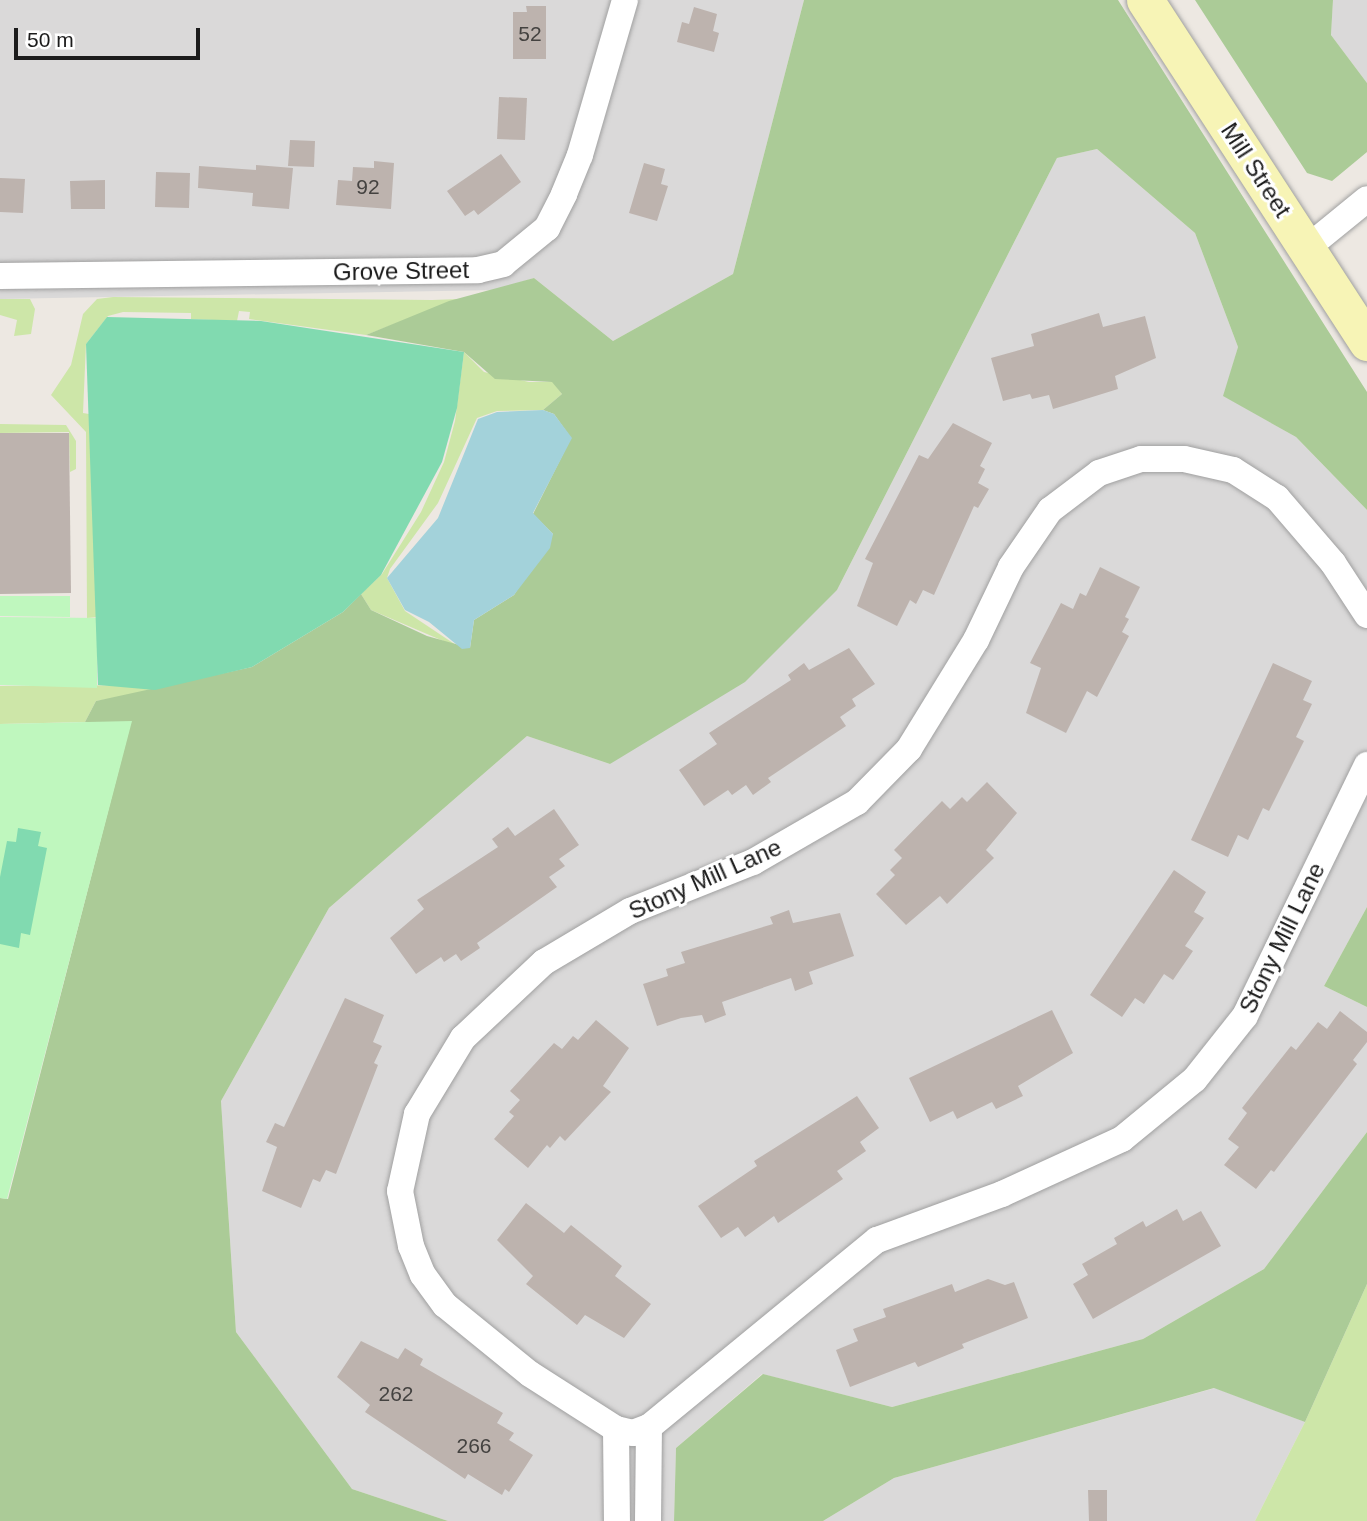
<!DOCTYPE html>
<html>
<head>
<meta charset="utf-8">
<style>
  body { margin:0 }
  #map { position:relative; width:1367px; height:1521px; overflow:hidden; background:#ede8e2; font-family:Helvetica,sans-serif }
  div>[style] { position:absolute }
  .residential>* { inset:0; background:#dad9d9 }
  .grass>* { inset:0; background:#cde6a8 }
  .forest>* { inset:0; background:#abcb97 }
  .park>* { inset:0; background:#bff7be }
  .pitch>* { inset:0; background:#81dab0 }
  .water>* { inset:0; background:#a3d2da }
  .building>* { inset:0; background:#bdb3ae }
  .roads { filter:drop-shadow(0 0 2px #a0a0a0) drop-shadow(0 0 2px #a0a0a0) }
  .street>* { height:26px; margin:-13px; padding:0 13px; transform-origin:13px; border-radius:13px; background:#fff }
  .secondary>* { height:37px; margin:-18.5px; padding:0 18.5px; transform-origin:18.5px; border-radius:18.5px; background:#f7f4b6 }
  span { translate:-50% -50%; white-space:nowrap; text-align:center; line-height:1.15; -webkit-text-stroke:6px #fff; paint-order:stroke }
  .number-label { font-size:21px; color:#444240 }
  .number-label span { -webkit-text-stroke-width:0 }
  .street-label { font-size:24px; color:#1c1c1c }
  .scale { position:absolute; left:14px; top:28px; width:186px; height:32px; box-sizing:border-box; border:4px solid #1c1c1c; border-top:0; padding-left:9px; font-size:21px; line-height:24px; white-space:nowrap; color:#1c1c1c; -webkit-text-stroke:5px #fff; paint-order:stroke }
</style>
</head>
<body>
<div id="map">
  <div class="residential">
    <div style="clip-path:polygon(0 0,804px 0,733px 274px,613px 341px,534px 278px,495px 290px,0 299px)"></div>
    <div style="clip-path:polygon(1333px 0,1367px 0,1367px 83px,1331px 35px)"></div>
    <div style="clip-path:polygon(1097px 149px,1195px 233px,1238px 347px,1224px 396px,1296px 437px,1367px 510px,1367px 907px,1324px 986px,1367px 1007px,1367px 1132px,1264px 1269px,1143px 1339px,892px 1407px,762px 1374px,676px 1448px,674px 1521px,448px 1521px,352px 1489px,236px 1332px,221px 1101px,329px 908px,527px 736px,610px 764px,837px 590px,1057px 158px)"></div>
    <div style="clip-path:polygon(1215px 1388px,1305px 1422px,1255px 1521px,823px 1521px,894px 1478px)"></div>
  </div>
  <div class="grass">
    <div style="clip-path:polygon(113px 297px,432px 300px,459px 299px,366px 335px,249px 319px,250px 312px,239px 311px,237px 321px,191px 319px,191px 313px,123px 312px,108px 316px,86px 344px,83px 413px,89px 414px,98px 617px,87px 618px,86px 432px,51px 395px,71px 365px,83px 314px,97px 299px)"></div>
    <div style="clip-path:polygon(0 299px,30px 299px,35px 309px,31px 334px,14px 336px,17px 320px,0 315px)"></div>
    <div style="clip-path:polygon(464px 352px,484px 372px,529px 382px,553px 382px,562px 394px,543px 410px,497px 411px,477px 418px,438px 503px,390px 569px,387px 578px,405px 611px,462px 649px,371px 610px,361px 594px,382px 574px,421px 512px,444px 462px,455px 421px)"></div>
    <div style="clip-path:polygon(0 424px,66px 425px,76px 441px,76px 469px,70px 472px,69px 432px,0 433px)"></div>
    <div style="clip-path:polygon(164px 685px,157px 691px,96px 701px,85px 722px,0 724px,0 686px)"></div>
    <div style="clip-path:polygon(1367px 1284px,1367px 1521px,1255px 1521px,1305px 1422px)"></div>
  </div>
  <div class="forest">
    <div style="clip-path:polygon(804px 0,1118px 0,1367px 392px,1367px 510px,1296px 437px,1223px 396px,1238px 347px,1195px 233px,1097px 149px,1057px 158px,837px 590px,745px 682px,610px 764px,527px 736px,329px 908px,221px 1101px,236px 1332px,352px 1489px,448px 1521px,0 1521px,0 1198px,8px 1199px,131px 722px,85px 722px,96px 701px,252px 667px,343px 612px,361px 594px,371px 610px,427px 636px,470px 648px,474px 620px,514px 595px,553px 534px,533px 514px,571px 438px,554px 414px,543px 410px,562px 394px,552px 382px,495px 379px,464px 352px,366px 335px,449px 301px,534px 278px,613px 341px,733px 274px)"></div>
    <div style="clip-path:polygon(1195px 0,1333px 0,1331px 35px,1367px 83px,1367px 152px,1332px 181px,1307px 173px)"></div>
    <div style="clip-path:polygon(1367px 907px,1367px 1007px,1324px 986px)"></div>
    <div style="clip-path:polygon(1367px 1132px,1367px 1284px,1305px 1422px,1214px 1388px,894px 1478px,823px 1521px,674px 1521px,676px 1448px,763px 1374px,892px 1407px,1143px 1339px,1264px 1269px)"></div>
  </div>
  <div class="park">
    <div style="clip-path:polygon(0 596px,70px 596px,70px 617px,0 616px)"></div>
    <div style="clip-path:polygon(0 617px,97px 618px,97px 688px,0 685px)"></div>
    <div style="clip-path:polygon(132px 721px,7px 1199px,0 1198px,0 724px)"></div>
  </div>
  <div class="pitch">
    <div style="clip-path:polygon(107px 317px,261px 321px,464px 352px,457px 408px,442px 462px,381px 575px,343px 612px,252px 667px,155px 690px,98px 685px,86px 344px)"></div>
    <div style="clip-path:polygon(18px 828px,41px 832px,38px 846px,47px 848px,30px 935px,21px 933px,19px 948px,0 944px,0 877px,7px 841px,16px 842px)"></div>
  </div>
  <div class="water">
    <div style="clip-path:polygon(543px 410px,554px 414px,572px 438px,533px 513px,553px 534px,550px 548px,514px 595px,474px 620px,470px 648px,462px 649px,429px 622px,405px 610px,387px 578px,438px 518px,478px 419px,497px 412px)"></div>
  </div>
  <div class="building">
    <div style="clip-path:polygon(526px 6px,546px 6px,546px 59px,513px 59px,513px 12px,527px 12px)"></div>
    <div style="clip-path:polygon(694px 7px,717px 14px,713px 31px,719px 33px,714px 52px,677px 42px,682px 22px,689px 24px)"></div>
    <div style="clip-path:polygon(499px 97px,527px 98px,525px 140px,497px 139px)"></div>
    <div style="clip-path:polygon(290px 140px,315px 141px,314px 167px,288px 166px)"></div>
    <div style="clip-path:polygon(501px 154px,521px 182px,478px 215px,474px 210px,465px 216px,447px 191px)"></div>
    <div style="clip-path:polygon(374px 161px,394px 163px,391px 209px,336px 205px,338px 180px,352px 181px,353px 167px,374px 168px)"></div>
    <div style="clip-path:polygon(644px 163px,665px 169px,661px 184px,668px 186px,657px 221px,629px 213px)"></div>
    <div style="clip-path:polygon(256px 165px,293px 168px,289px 209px,252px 206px,253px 193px,198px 188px,199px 166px,256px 170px)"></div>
    <div style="clip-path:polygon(156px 172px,190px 173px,189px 208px,155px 207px)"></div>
    <div style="clip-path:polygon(0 178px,25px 179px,23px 213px,0 212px)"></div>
    <div style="clip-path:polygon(105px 180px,105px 209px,71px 209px,70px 181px)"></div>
    <div style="clip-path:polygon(1099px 313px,1103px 327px,1145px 316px,1156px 358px,1115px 376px,1118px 389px,1073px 403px,1053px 409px,1049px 395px,1032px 399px,1030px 394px,1003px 401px,991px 358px,1034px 346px,1031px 334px)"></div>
    <div style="clip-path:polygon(953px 423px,992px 443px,980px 466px,985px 469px,978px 483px,989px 489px,978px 508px,974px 506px,934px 595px,923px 590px,916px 604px,910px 600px,897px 626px,857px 606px,873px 563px,865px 559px,919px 455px,928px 459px)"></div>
    <div style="clip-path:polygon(0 433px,69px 433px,71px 593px,0 594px)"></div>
    <div style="clip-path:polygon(1100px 567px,1140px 587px,1125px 617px,1129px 619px,1122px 632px,1129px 636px,1097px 697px,1087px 691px,1066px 733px,1026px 713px,1041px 668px,1030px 663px,1061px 603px,1073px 609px,1080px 593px,1086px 596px)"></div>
    <div style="clip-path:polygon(849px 648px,875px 684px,852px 699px,856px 706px,840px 717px,846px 726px,768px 778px,771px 782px,753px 795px,746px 785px,732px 795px,728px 790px,704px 806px,679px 770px,717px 744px,709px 733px,791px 680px,788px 675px,804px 663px,809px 670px)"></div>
    <div style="clip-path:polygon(1273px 663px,1312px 681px,1303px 700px,1312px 704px,1296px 737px,1304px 741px,1269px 811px,1263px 808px,1248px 840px,1238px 835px,1228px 857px,1191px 840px)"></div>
    <div style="clip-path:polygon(987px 782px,1017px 813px,986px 850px,994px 858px,947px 904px,940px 896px,906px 925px,876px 894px,895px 875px,890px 870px,902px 858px,894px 850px,942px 801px,950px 809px,962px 797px,967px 802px)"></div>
    <div style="clip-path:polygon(554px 809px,579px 845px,559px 859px,565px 866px,549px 877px,557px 887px,477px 943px,480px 948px,461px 961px,456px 954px,444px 962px,441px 957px,416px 974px,390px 938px,424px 909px,417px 900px,498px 847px,492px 839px,508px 827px,515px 836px)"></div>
    <div style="clip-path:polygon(1174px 870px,1206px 892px,1194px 912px,1204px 918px,1185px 946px,1193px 951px,1173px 980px,1164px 974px,1144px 1004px,1135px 998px,1122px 1017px,1090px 995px)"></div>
    <div style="clip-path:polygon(789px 910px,793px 923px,840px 913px,854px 956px,809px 972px,813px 984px,795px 991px,791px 978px,722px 1002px,726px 1015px,705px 1023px,702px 1015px,681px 1018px,657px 1026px,643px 984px,668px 976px,666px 969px,685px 963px,681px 952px,773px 924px,770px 917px)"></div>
    <div style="clip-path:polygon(345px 998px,384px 1015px,373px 1042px,382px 1046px,374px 1063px,378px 1065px,336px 1174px,326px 1170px,320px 1182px,313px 1179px,301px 1208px,262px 1191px,277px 1147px,266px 1142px,275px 1123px,284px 1127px)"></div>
    <div style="clip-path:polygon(1052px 1010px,1073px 1053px,1018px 1086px,1023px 1096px,996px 1109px,992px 1102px,957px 1119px,953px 1111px,930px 1122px,909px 1078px)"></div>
    <div style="clip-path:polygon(1340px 1011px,1367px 1032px,1367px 1042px,1353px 1060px,1357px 1064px,1274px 1172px,1271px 1170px,1256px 1189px,1224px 1165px,1239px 1147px,1228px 1139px,1247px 1113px,1242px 1108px,1291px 1046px,1296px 1050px,1318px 1022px,1327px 1029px)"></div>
    <div style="clip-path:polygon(596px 1020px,629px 1048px,603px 1086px,611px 1092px,565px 1141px,560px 1136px,550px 1148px,547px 1145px,528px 1168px,494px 1139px,514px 1116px,509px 1112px,520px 1100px,510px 1091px,554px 1043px,562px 1049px,573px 1036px,578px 1040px)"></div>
    <div style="clip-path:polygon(857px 1096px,879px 1128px,860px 1142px,866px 1151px,837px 1171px,843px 1179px,778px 1223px,774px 1216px,745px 1237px,738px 1227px,721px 1238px,698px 1206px,757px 1166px,754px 1161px)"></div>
    <div style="clip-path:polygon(526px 1203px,564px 1233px,571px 1225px,622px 1266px,615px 1276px,651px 1304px,624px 1338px,585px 1315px,577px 1325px,526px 1284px,533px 1276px,497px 1240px)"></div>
    <div style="clip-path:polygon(1177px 1209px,1183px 1221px,1201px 1211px,1221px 1246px,1093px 1319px,1073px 1284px,1088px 1275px,1082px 1264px,1117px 1244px,1114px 1238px,1143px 1221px,1146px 1227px)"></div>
    <div style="clip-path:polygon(988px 1279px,1005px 1285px,1014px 1282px,1028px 1318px,962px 1344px,964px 1348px,918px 1367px,915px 1362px,850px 1387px,836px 1350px,858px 1341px,853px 1329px,886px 1317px,883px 1309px,911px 1299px,952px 1284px,955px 1292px)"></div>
    <div style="clip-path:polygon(361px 1341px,398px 1359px,405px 1348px,423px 1359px,420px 1365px,503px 1413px,497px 1423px,514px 1433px,509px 1440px,533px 1455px,509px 1492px,505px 1489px,502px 1495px,468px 1474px,465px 1479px,365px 1412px,370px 1405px,337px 1377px)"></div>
    <div style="clip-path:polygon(1088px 1490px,1107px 1490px,1107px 1521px,1089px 1521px)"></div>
  </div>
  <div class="roads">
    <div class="street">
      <div style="left:1307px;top:248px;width:77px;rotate:-39.2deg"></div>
      <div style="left:0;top:276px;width:478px;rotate:-0.7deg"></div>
      <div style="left:478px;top:270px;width:26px;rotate:-13deg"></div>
      <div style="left:503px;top:264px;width:57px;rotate:-39.3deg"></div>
      <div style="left:547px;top:228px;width:38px;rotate:-63deg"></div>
      <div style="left:564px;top:194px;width:42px;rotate:-67.7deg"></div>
      <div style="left:580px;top:155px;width:161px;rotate:-73.8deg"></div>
      <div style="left:1367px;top:615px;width:62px;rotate:-123.2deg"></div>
      <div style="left:1333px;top:563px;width:86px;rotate:-130.7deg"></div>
      <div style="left:1277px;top:498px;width:52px;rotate:-147.5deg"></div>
      <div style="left:1233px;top:470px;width:50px;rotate:-167.3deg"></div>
      <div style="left:1184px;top:459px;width:43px;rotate:180deg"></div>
      <div style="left:1141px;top:459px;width:44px;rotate:161.6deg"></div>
      <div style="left:1099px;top:473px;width:61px;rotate:142.9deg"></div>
      <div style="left:1050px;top:510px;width:69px;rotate:124.4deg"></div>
      <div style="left:1011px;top:567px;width:81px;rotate:115.6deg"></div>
      <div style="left:976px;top:640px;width:128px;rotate:121.6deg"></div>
      <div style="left:909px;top:749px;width:74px;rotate:134.5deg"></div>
      <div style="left:857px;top:802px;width:120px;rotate:150deg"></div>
      <div style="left:753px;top:862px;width:132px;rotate:158.3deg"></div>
      <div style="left:630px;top:911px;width:100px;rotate:149.3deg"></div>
      <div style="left:544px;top:962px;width:111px;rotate:136.8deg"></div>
      <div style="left:463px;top:1038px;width:89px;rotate:121.2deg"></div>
      <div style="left:417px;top:1114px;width:79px;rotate:102.4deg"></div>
      <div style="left:400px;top:1191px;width:56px;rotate:78.7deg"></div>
      <div style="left:411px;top:1246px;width:31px;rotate:68deg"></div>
      <div style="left:423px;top:1275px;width:37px;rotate:54deg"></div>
      <div style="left:445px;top:1305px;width:109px;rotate:39.1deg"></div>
      <div style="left:530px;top:1374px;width:102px;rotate:32.6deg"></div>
      <div style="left:616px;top:1429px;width:17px;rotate:13deg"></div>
      <div style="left:633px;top:1433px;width:17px;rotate:-21deg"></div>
      <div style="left:649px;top:1427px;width:295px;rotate:-39.4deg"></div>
      <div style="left:877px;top:1240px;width:133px;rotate:-20.2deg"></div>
      <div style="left:1002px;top:1194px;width:132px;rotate:-24.6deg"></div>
      <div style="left:1122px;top:1139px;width:94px;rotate:-39.4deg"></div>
      <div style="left:1195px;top:1079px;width:80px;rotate:-51.6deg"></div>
      <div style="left:1245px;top:1016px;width:279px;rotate:-64.1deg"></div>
      <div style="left:616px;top:1429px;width:92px;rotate:89.4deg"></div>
      <div style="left:648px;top:1521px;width:94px;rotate:-89.4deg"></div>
    </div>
    <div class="secondary">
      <div style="left:1145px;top:0;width:408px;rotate:57deg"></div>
    </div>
  </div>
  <div class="number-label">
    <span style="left:530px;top:34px">52</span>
    <span style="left:368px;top:187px">92</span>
    <span style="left:396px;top:1394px">262</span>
    <span style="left:474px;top:1446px">266</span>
  </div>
  <div class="street-label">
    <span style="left:1256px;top:170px;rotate:57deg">Mill Street</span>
    <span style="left:401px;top:271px;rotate:-1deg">Grove Street</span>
    <span style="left:705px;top:879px;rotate:-24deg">Stony Mill Lane</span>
    <span style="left:1282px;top:938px;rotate:-64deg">Stony Mill Lane</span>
  </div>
  <div class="scale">50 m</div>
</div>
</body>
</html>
